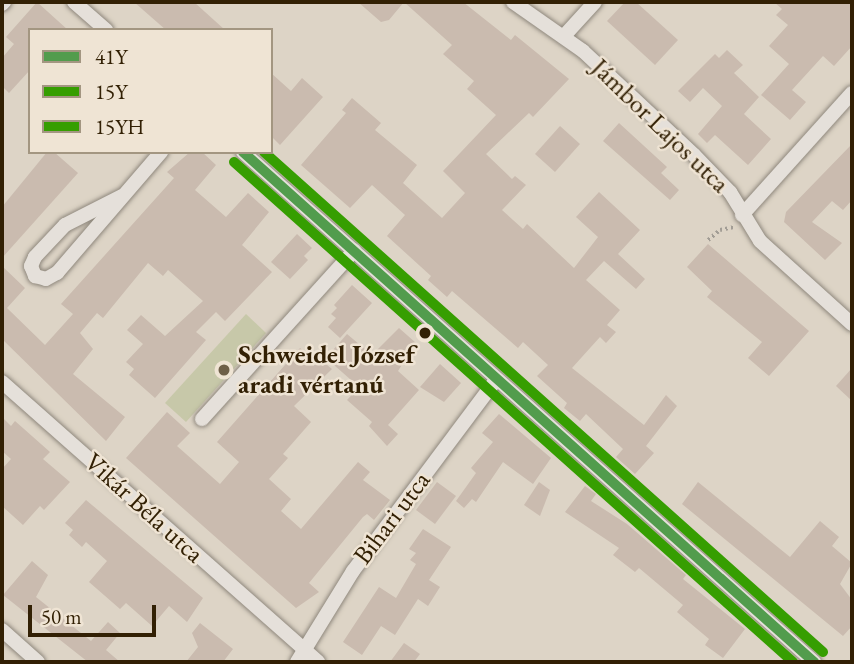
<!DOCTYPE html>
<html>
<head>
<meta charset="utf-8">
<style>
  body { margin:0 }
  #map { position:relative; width:854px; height:664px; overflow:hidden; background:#ddd4c6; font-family:"EB Garamond",serif }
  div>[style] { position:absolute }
  .green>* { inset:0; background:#c7c8a9 }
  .building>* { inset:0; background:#cabbaf }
  .path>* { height:3.5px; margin-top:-1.75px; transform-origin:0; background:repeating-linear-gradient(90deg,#a29d95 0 2px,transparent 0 5.5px) }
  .roads { filter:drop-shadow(0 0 2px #8f887d) drop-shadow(0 0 2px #8f887d) }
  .street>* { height:14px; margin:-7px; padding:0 7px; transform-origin:7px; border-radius:7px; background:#e5e0da }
  .bus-1>* { height:10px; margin:-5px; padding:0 5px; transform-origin:5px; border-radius:5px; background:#529c4d }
  .bus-2>* { height:10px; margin:-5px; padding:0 5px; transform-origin:5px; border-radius:5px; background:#369e01 }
  .bus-3>* { height:10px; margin:-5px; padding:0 5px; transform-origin:5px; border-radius:5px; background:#369e01 }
  .dots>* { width:19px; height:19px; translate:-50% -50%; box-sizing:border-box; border:4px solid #efe4d4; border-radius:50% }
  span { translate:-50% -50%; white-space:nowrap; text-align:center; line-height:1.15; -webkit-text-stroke:5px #efe4d4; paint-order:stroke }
  .street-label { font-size:26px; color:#322004 }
  .poi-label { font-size:26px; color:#322004; font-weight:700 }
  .left { translate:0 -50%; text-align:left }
  .frame { position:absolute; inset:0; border:4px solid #322004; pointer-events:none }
  .legend { position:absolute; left:28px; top:28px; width:245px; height:126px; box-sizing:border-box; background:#efe4d4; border:2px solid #a39681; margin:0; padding:9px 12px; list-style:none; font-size:21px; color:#322004 }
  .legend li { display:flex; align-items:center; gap:14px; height:35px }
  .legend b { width:35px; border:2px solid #a39681 }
  .scale { position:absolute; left:28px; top:605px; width:128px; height:32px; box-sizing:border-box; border:4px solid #322004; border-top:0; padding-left:9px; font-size:21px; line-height:24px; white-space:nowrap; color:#322004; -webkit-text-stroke:5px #efe4d4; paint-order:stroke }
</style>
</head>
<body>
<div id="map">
  <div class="green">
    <div style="clip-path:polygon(246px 314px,266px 333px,186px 422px,165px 403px)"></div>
  </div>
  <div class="building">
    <div style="clip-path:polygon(37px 2px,68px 30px,30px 30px,30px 70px,9px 93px,2px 86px,2px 58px,14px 44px,6px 37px)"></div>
    <div style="clip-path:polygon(134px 2px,194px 2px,225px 30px,166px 30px)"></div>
    <div style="clip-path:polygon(358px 2px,463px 2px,511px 40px,515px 35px,569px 79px,533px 117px,529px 113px,486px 154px,512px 179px,515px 176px,526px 185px,502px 210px,523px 229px,527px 224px,574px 268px,598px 237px,576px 217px,599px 192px,640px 230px,618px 254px,645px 279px,636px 289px,604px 261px,586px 280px,620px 310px,607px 325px,616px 332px,606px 343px,600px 337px,572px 368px,644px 425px,666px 395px,677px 406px,646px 446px,654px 453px,635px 474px,616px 457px,623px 449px,586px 414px,580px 421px,564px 408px,567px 403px,537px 376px,548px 365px,523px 342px,518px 348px,452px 291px,447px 297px,428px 280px,431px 276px,387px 236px,405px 215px,372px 185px,350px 208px,301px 165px,346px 113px,342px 110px,352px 98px,381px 123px,375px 130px,417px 165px,403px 183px,442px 218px,465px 193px,443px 171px,496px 115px,467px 89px,474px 81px,443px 54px,452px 45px,404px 2px,389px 20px,381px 22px)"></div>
    <div style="clip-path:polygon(625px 2px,636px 2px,678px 40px,655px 65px,607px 21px)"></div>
    <div style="clip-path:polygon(774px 2px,852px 2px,852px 46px,834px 66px,823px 56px,792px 90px,806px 102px,790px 120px,761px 95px,789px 64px,769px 46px,788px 25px,776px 15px,782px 9px)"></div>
    <div style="clip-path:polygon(727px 50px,743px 65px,734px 73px,759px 97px,744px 114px,771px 139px,748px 165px,715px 135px,707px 143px,698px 134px,722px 106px,703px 88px,690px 102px,678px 91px,715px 54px,719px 58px)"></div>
    <div style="clip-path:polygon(271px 73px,291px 91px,302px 78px,323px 97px,280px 145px,271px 136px)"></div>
    <div style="clip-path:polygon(619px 123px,667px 167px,661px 173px,679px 190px,670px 200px,603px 141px)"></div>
    <div style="clip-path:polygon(560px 126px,580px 144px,555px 172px,535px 154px)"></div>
    <div style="clip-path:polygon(852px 144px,852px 200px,843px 210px,832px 201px,812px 222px,842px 243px,825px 260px,784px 222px,786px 212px)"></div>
    <div style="clip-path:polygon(47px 152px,54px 152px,78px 173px,2px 258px,2px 207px)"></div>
    <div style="clip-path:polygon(190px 152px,202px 152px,216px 165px,195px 190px,226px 217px,248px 193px,269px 212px,242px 245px,272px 272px,225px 321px,216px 312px,196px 332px,206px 340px,155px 398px,129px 375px,134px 369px,126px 362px,143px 344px,127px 330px,141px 315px,165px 336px,203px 301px,168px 270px,163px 276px,148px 263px,103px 318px,97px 313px,80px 333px,93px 349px,73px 374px,125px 417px,106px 441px,2px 339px,2px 266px,25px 288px,7px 308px,45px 345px,73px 314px,61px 304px,174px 178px,167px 172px)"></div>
    <div style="clip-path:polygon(297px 234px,312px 248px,304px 256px,308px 260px,290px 279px,271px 262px)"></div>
    <div style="clip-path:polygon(708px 244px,809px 331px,769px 376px,748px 358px,762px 342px,707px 297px,712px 291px,687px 267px)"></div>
    <div style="clip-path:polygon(352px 285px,372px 303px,340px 338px,328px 327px,336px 318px,331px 314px,337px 308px,334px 305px)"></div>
    <div style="clip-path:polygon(399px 328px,416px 343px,398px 371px,419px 390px,388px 425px,398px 434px,387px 446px,369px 426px,372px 422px,347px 400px,359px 387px,326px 358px,347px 334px,372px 355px)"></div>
    <div style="clip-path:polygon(300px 348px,308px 355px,311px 352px,332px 369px,294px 406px,311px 422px,283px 454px,288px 458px,269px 479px,291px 499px,281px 511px,301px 529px,358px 462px,370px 472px,363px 480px,390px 500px,374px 520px,367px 514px,363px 517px,309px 583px,319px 592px,296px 608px,126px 458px,167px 412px,190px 433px,177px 446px,220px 484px,239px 462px,217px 442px)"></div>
    <div style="clip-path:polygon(440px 364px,461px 383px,444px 402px,420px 387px)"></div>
    <div style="clip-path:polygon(852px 368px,852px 401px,836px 386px)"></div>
    <div style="clip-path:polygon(499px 414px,551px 458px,533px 484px,503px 462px,476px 502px,472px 499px,464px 508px,456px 501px,476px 473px,471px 468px,493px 442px,482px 433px)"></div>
    <div style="clip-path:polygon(2px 417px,11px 426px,15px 421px,50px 452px,43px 459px,70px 482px,44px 510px,40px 506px,23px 525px,2px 506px,2px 469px,11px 459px,2px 451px)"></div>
    <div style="clip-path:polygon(437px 482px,456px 496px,435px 524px,416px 510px)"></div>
    <div style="clip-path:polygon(539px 482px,550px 490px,540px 516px,524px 505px)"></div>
    <div style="clip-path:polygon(698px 482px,790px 557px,820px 521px,839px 537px,832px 546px,852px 563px,840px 584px,852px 600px,852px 626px,843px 636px,682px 504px)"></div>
    <div style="clip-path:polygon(585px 486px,596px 494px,591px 501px,627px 524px,686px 575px,683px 579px,745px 629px,723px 658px,705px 645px,709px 639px,677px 612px,683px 605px,639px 568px,635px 572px,613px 555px,619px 548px,565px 512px)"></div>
    <div style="clip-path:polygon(86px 500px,203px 598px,187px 622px,169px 606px,152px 626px,126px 603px,120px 609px,89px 582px,107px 561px,86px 542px,82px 547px,69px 535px,73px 530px,65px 523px)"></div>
    <div style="clip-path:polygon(423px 529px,451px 547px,429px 580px,440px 587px,428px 606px,418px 599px,395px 635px,381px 626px,362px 655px,343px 642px,379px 587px,396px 598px,416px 564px,410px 560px,416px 553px,409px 549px)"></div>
    <div style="clip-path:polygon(32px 561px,48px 575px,36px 597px,91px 641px,108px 622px,120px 633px,106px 650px,120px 662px,88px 662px,3px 595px)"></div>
    <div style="clip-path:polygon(200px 623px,233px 649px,223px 662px,186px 662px,198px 647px,192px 633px)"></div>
    <div style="clip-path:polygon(404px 643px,420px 654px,414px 662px,390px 662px)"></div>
  </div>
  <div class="path">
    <div style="left:708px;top:240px;width:16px;rotate:-40deg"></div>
    <div style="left:720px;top:230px;width:14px;rotate:-12deg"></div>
  </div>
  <div class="roads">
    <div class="street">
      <div style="left:74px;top:2px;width:43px;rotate:41.2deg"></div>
      <div style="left:513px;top:2px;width:85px;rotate:35deg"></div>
      <div style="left:583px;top:51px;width:152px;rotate:43.1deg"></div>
      <div style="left:694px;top:155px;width:52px;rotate:45.8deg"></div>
      <div style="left:730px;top:192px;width:57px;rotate:58.5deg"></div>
      <div style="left:760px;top:241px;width:124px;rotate:42.1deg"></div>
      <div style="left:2px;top:4px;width:3px;rotate:-45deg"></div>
      <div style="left:564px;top:36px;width:46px;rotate:-47.6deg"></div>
      <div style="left:243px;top:152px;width:766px;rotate:41.77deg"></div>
      <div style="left:122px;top:196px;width:64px;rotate:153deg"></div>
      <div style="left:65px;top:225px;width:44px;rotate:133.2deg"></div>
      <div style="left:35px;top:257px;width:10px;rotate:114deg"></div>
      <div style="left:31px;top:266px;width:11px;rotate:68deg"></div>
      <div style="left:35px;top:276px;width:11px;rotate:15deg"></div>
      <div style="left:46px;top:279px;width:13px;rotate:-29deg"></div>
      <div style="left:57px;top:273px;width:160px;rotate:-49.3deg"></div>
      <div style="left:742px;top:215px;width:164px;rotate:-48deg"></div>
      <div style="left:2px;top:382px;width:422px;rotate:41.5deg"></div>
      <div style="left:202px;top:419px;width:227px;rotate:-47.9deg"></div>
      <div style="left:2px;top:630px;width:48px;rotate:41.6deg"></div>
      <div style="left:297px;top:662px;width:107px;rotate:-58.4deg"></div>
      <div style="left:353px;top:571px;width:239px;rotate:-53.2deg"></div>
    </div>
  </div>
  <div class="bus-1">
    <div style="left:243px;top:152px;width:766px;rotate:41.77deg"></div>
  </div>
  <div class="bus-2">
    <div style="left:234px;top:162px;width:750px;rotate:41.81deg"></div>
  </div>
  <div class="bus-3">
    <div style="left:264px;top:152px;width:750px;rotate:41.81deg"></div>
  </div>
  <div class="dots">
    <div style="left:425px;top:333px;background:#322004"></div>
    <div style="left:224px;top:370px;background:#6e5f48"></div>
  </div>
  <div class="street-label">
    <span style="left:660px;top:126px;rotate:44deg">Jámbor Lajos utca</span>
    <span style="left:144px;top:508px;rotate:42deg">Vikár Béla utca</span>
    <span style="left:392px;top:518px;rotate:-53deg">Bihari utca</span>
  </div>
  <div class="poi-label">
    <span class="left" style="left:238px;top:370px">Schweidel József<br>aradi vértanú</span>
  </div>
  <div class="frame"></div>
  <ul class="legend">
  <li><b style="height:9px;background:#529c4d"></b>41Y</li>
  <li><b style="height:9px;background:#369e01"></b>15Y</li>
  <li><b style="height:9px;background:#369e01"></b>15YH</li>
  </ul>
  <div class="scale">50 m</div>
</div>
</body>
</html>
